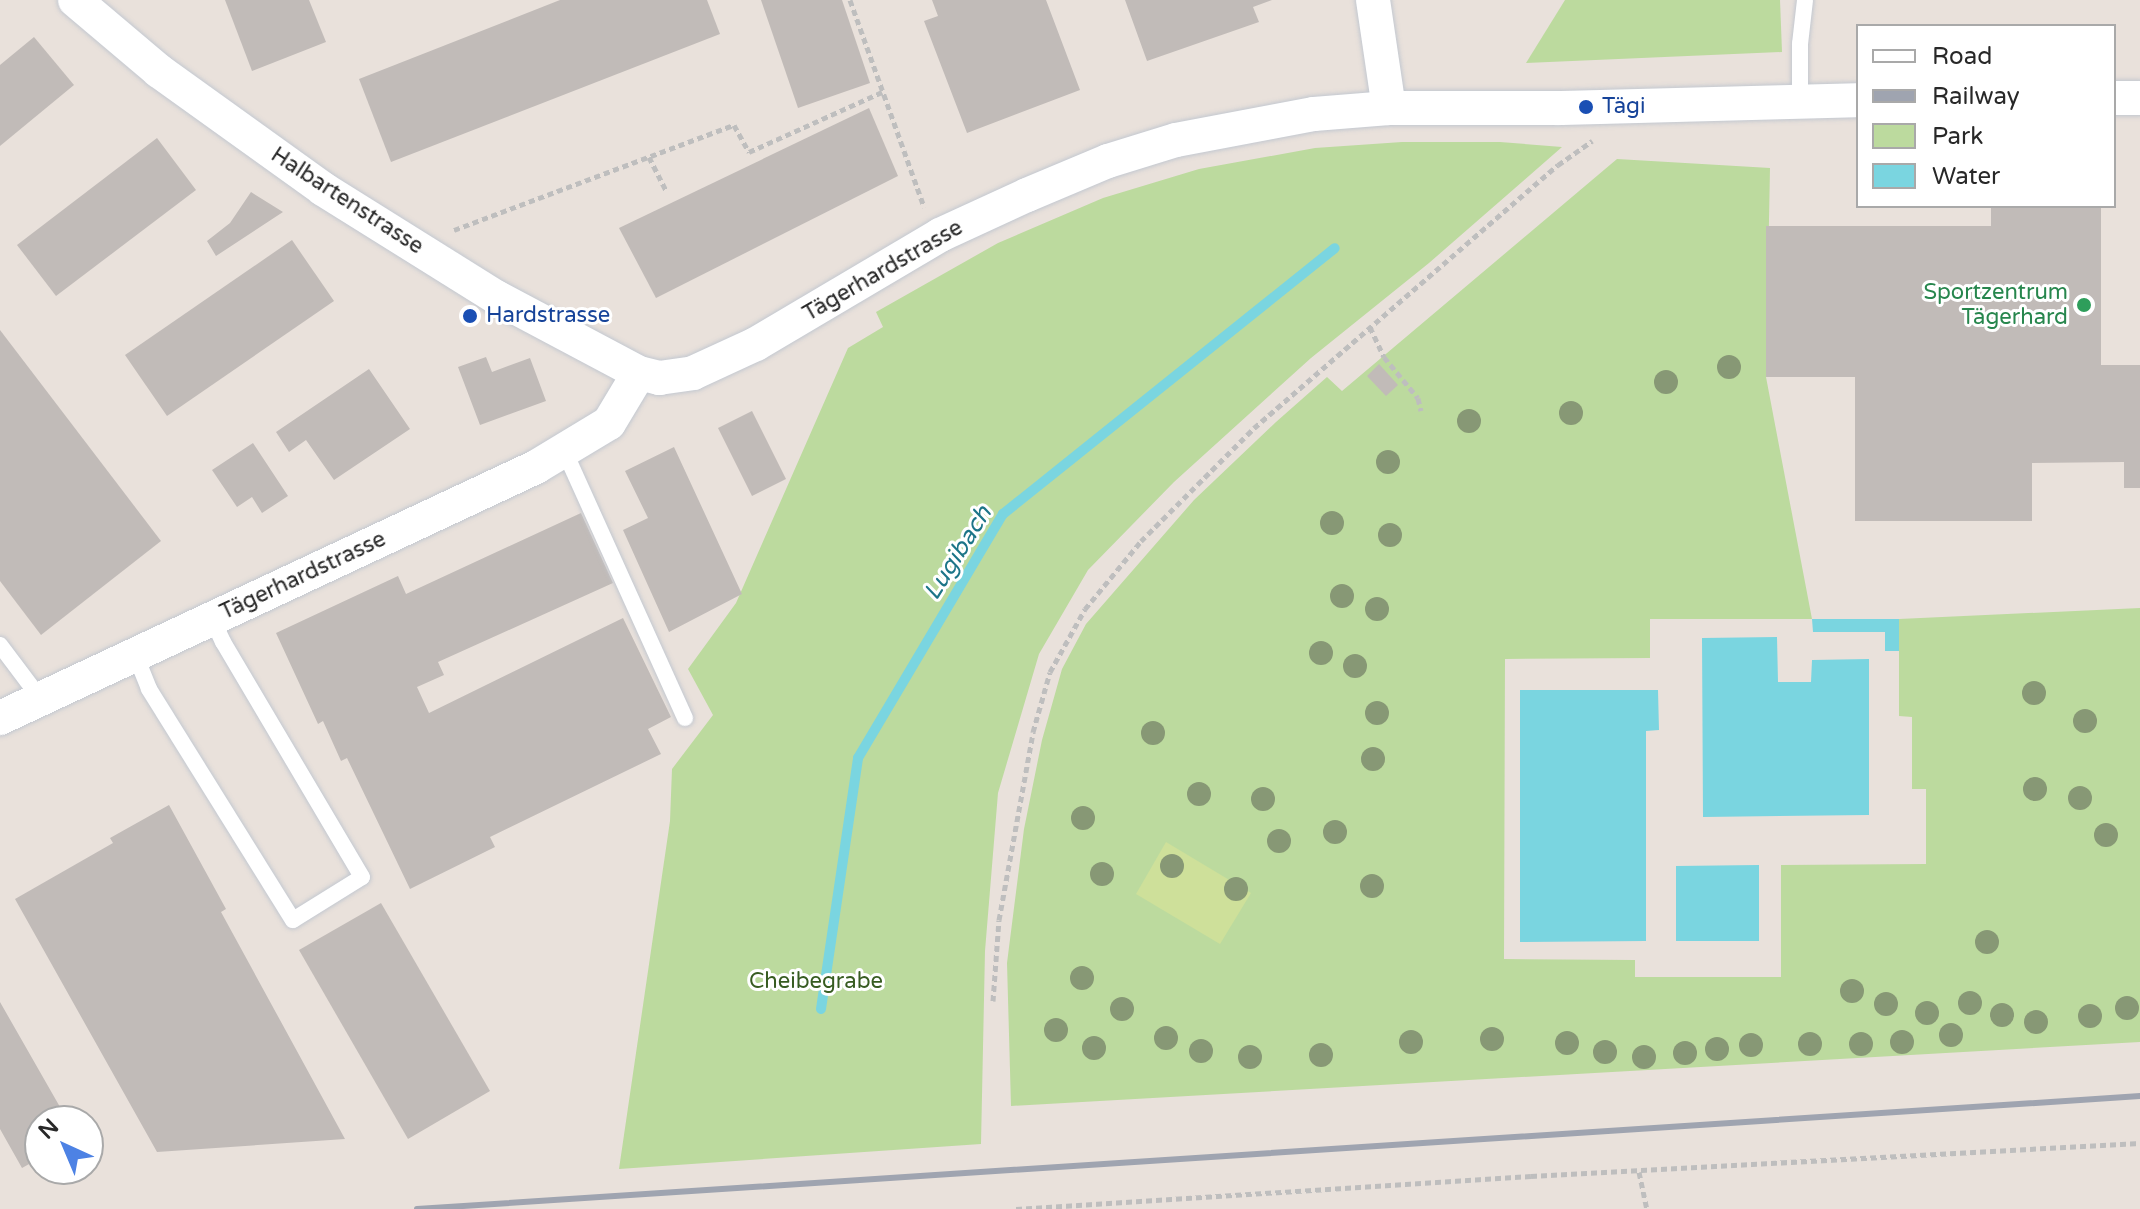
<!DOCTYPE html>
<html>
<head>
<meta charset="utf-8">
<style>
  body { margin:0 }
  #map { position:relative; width:2140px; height:1209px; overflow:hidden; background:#e9e1db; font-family:"Varela Round",sans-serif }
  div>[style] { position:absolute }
  .green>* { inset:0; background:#bcda9e }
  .pitch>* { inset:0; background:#cee09a }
  .water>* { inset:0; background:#7ad5e0 }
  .stream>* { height:10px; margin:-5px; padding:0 5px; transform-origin:5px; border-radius:5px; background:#7ad5e0 }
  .building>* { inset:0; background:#c1bbb8 }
  .path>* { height:5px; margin-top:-2.5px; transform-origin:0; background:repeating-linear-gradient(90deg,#bebebe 0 6px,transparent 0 10px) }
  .roads { filter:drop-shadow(0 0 2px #c3c8d0) drop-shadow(0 0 2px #c3c8d0) }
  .service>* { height:16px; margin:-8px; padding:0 8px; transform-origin:8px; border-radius:8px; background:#fff }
  .minor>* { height:34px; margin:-17px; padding:0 17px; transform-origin:17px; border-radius:17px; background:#fff }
  .rail>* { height:6px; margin:-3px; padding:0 3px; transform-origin:3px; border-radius:3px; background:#9fa4b0 }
  .trees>* { width:24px; height:24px; margin:-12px; border-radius:50%; background:#879875 }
  .dots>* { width:22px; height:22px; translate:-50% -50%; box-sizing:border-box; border:4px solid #fff; border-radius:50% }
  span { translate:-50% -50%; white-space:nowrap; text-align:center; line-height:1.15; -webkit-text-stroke:6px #fff; paint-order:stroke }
  .transit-label { font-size:22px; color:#164399 }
  .left { translate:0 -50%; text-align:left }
  .street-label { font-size:22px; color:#282828 }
  .leisure-label { font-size:22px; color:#27864d }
  .right { translate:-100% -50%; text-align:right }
  .park-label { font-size:22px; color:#375c21 }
  .water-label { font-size:24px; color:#1c7588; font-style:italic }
  .legend { position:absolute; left:1856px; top:24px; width:260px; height:184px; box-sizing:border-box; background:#fff; border:2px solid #a9a9a9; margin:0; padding:10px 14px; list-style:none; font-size:24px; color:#282828 }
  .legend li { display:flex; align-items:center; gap:16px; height:40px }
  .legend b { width:40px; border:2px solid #a9a9a9 }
  .north { position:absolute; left:24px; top:1105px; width:80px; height:80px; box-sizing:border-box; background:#fff; border:2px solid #a9a9a9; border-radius:50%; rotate:316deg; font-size:22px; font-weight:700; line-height:32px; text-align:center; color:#282828 }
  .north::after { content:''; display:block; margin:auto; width:28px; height:36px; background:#4d82e4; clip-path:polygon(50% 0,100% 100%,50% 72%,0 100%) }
</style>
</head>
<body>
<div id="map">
  <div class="green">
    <div style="clip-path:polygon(1565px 0,1780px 0,1782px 52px,1526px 63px)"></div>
    <div style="clip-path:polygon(1402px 142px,1500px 142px,1562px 147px,1429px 263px,1311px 358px,1174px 482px,1088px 570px,1039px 654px,998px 793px,985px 951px,981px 1144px,619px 1169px,670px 821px,672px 769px,713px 715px,688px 669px,736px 603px,848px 348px,883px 327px,876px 312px,998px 243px,1103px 198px,1199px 169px,1315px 148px)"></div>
    <div style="clip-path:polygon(1617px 159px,1770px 168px,1766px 377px,1812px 619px,1650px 619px,1650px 658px,1505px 659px,1504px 959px,1635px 960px,1635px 977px,1781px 977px,1781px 865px,1926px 864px,1926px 789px,1912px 789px,1912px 717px,1899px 716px,1899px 619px,2140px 608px,2140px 1042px,1011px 1106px,1007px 963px,1024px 829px,1042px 740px,1062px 669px,1086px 624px,1194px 500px,1276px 422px,1327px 377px,1342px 391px)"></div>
  </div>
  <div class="pitch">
    <div style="clip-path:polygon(1166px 842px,1251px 893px,1220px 944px,1136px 894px)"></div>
  </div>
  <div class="water">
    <div style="clip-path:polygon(1812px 619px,1899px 619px,1899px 651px,1885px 651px,1885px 632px,1813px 632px)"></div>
    <div style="clip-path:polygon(1777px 637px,1778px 682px,1811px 682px,1812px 660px,1869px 659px,1869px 815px,1703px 817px,1702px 638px)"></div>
    <div style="clip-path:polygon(1520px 690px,1658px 690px,1659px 730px,1646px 731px,1646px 941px,1520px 942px)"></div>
    <div style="clip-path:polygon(1759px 865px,1759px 941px,1676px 941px,1676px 866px)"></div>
  </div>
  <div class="stream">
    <div style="left:821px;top:1009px;width:254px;rotate:-81.6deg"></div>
    <div style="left:858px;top:758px;width:284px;rotate:-59.3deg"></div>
    <div style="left:1003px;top:514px;width:425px;rotate:-38.7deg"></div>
  </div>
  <div class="building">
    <div style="clip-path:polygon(225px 0,309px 0,326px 42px,252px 71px)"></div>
    <div style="clip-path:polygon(560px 0,707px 0,720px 34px,391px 162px,359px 79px)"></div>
    <div style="clip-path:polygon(761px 0,842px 0,870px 83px,798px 108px)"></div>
    <div style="clip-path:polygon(932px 0,1046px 0,1080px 90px,967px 133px,924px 21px,938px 16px)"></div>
    <div style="clip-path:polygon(1125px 0,1272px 0,1253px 7px,1259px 22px,1147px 61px)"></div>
    <div style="clip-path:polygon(34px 37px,74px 85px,0 146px,0 65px)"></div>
    <div style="clip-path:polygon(869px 108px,898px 176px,656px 298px,619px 228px)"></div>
    <div style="clip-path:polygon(157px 138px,196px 190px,56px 296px,17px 245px)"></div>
    <div style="clip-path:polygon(251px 192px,283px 212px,216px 256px,207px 241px,230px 223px)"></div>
    <div style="clip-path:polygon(1991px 206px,2101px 206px,2101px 365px,2140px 365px,2140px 488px,2124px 488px,2124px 462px,2032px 463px,2032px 521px,1855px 521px,1855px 377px,1766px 377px,1766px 226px,1991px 226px)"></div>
    <div style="clip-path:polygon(292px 240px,334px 301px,167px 416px,125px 355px)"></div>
    <div style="clip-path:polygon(0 330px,161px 541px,41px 635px,0 581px)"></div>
    <div style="clip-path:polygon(486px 357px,492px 372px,530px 358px,546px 401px,480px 425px,458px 367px)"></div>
    <div style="clip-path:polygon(1379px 364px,1398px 385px,1386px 396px,1367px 376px)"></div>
    <div style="clip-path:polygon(369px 369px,410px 429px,334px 480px,306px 440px,289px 452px,276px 432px)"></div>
    <div style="clip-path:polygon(752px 411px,786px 479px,752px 496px,718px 428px)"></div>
    <div style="clip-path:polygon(253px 443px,288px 496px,262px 513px,252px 497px,237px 507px,212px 470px)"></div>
    <div style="clip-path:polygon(674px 447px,742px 594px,669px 632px,623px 530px,648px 518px,625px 471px)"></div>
    <div style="clip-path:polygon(581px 513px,613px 583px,438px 662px,444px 675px,417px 687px,429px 713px,623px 618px,671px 717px,648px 729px,661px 754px,490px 837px,495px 847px,410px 889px,347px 758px,341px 761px,323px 721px,318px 724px,276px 633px,398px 576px,406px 594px)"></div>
    <div style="clip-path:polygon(169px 805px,226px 909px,221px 912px,345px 1139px,157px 1152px,15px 899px,113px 843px,110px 838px)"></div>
    <div style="clip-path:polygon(381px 903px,490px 1091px,408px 1139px,299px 950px)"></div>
    <div style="clip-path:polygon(0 1002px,68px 1121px,40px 1121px,40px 1158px,22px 1168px,0 1129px)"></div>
  </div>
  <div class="path">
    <div style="left:850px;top:0;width:220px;rotate:70.3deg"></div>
    <div style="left:649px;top:157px;width:38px;rotate:63deg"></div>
    <div style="left:454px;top:230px;width:299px;rotate:-20.6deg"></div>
    <div style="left:734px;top:125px;width:31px;rotate:61deg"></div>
    <div style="left:749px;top:152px;width:146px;rotate:-24.3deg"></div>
    <div style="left:1370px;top:327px;width:33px;rotate:65deg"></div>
    <div style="left:1384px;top:357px;width:53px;rotate:50.3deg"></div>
    <div style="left:1418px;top:398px;width:13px;rotate:77deg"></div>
    <div style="left:993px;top:1001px;width:81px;rotate:-85.8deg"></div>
    <div style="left:999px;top:920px;width:191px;rotate:-79.7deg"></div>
    <div style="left:1033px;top:732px;width:62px;rotate:-74.2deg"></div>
    <div style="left:1050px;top:672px;width:72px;rotate:-60.9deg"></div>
    <div style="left:1085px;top:609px;width:88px;rotate:-50.5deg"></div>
    <div style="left:1141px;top:541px;width:160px;rotate:-45deg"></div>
    <div style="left:1254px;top:428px;width:402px;rotate:-40.9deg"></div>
    <div style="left:1558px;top:165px;width:42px;rotate:-35.2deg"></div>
    <div style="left:1639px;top:1172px;width:38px;rotate:78deg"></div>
    <div style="left:1016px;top:1209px;width:516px;rotate:-3.67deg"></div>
    <div style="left:1531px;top:1176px;width:610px;rotate:-3.1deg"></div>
  </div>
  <div class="roads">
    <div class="service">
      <div style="left:1800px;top:100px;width:56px;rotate:-90deg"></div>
      <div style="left:1800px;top:44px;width:44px;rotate:-83.5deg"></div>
      <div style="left:564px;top:450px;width:294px;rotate:65.7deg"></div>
      <div style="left:0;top:645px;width:66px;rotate:53deg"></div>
      <div style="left:135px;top:654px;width:38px;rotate:68deg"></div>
      <div style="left:149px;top:689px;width:272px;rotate:58.1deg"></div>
      <div style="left:293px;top:920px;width:81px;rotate:-31.9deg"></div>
      <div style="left:362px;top:877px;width:273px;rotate:-120.6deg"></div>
      <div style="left:223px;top:642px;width:26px;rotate:-115deg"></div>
    </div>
    <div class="minor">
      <div style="left:75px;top:0;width:110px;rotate:40.2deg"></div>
      <div style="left:159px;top:71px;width:202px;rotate:35.7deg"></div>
      <div style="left:323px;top:189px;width:204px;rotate:32deg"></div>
      <div style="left:496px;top:297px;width:162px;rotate:28deg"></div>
      <div style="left:639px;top:373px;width:21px;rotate:14deg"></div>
      <div style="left:659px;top:378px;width:34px;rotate:-8deg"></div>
      <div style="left:693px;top:373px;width:69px;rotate:-24.7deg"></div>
      <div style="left:756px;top:344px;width:214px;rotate:-30.6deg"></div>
      <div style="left:940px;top:235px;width:96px;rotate:-24.7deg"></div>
      <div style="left:1027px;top:195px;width:88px;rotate:-22.8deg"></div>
      <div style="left:1108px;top:161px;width:71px;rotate:-17.2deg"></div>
      <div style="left:1176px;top:140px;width:140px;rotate:-10.7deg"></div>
      <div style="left:1314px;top:114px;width:75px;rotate:-4.6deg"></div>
      <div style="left:1389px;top:108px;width:171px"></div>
      <div style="left:1560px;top:108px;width:298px;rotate:-1.5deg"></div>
      <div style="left:1373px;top:0;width:109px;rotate:81.6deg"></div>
      <div style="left:2114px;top:98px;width:26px"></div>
      <div style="left:0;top:718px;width:592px;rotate:-25.09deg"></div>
      <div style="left:536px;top:467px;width:85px;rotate:-31.1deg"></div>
      <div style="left:609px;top:423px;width:58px;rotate:-59deg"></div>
    </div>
  </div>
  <div class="rail">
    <div style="left:417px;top:1209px;width:1727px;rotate:-3.75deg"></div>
  </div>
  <div class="trees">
    <div style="left:1729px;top:367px"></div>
    <div style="left:1666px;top:382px"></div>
    <div style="left:1571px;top:413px"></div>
    <div style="left:1469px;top:421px"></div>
    <div style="left:1388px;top:462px"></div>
    <div style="left:1332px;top:523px"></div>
    <div style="left:1390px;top:535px"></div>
    <div style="left:1342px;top:596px"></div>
    <div style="left:1377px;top:609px"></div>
    <div style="left:1321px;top:653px"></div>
    <div style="left:1355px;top:666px"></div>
    <div style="left:2034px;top:693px"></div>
    <div style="left:1377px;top:713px"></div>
    <div style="left:2085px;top:721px"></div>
    <div style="left:1153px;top:733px"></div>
    <div style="left:1373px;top:759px"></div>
    <div style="left:2035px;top:789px"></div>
    <div style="left:1199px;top:794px"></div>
    <div style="left:2080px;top:798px"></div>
    <div style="left:1263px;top:799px"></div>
    <div style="left:1083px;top:818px"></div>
    <div style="left:1335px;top:832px"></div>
    <div style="left:2106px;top:835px"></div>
    <div style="left:1279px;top:841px"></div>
    <div style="left:1172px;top:866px"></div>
    <div style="left:1102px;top:874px"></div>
    <div style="left:1372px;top:886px"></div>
    <div style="left:1236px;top:889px"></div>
    <div style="left:1987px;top:942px"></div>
    <div style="left:1082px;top:978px"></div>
    <div style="left:1852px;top:991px"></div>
    <div style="left:1970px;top:1003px"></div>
    <div style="left:1886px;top:1004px"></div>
    <div style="left:2127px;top:1008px"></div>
    <div style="left:1122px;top:1009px"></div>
    <div style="left:1927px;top:1013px"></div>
    <div style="left:2002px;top:1015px"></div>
    <div style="left:2090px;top:1016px"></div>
    <div style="left:2036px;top:1022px"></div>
    <div style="left:1056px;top:1030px"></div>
    <div style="left:1951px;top:1035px"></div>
    <div style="left:1166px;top:1038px"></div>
    <div style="left:1492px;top:1039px"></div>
    <div style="left:1411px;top:1042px"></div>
    <div style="left:1902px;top:1042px"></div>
    <div style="left:1567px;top:1043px"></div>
    <div style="left:1810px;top:1044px"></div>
    <div style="left:1861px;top:1044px"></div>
    <div style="left:1751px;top:1045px"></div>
    <div style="left:1094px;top:1048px"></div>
    <div style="left:1717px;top:1049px"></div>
    <div style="left:1201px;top:1051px"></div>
    <div style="left:1605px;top:1052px"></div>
    <div style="left:1685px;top:1053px"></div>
    <div style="left:1321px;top:1055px"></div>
    <div style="left:1250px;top:1057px"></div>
    <div style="left:1644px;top:1057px"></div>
  </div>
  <div class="dots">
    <div style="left:1586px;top:107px;background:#1a4fb4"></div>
    <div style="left:2084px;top:305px;background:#2e9e5b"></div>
    <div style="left:470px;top:316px;background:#1a4fb4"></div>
  </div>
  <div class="transit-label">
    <span class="left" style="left:1602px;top:107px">Tägi</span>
    <span class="left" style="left:486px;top:316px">Hardstrasse</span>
  </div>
  <div class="street-label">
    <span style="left:347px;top:201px;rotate:33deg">Halbartenstrasse</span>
    <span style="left:883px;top:271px;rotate:-30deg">Tägerhardstrasse</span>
    <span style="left:303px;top:576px;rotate:-25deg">Tägerhardstrasse</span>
  </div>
  <div class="leisure-label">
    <span class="right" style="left:2068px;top:305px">Sportzentrum<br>Tägerhard</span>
  </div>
  <div class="park-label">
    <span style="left:816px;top:982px">Cheibegrabe</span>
  </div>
  <div class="water-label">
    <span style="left:958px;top:553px;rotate:-58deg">Lugibach</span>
  </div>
  <ul class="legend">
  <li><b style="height:10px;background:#fff"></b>Road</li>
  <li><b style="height:10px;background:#9fa4b0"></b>Railway</li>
  <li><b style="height:22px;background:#bcda9e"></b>Park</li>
  <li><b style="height:22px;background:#7ad5e0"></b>Water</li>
  </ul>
  <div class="north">N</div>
</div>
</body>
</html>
